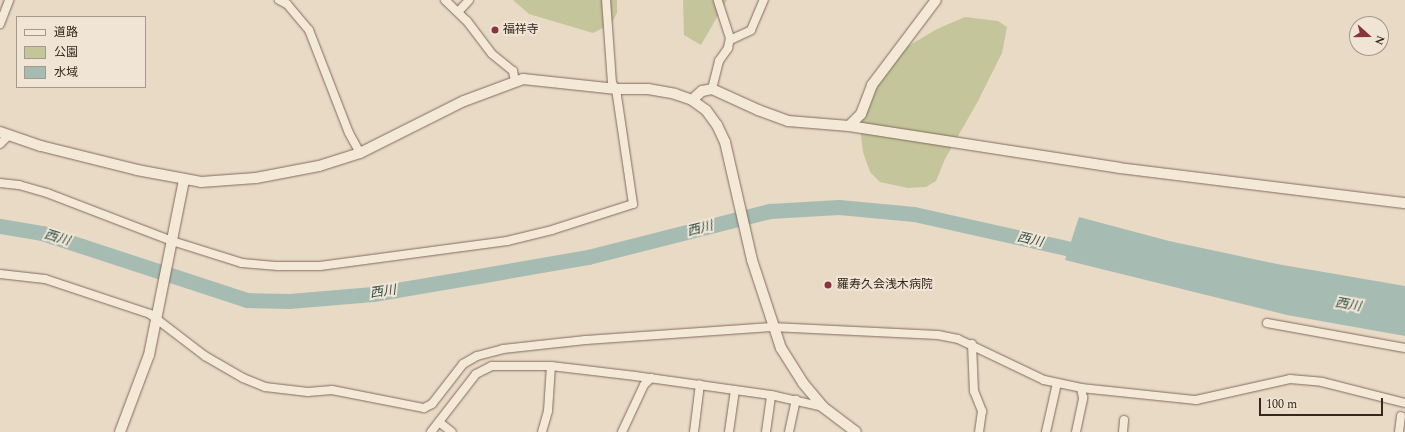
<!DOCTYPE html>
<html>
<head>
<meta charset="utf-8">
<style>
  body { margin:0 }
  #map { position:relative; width:1405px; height:432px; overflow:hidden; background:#e8dac5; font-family:Spectral,"Noto Sans JP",serif }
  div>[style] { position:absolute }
  .green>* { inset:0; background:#c4c59b }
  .water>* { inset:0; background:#a6bcb3 }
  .river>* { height:15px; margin:-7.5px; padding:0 7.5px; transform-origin:7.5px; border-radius:7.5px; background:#a6bcb3 }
  .roads { filter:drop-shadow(0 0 1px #816c5d) drop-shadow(0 0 1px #816c5d) }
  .minor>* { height:8px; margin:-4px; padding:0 4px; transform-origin:4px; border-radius:4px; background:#f4e8d7 }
  .tertiary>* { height:10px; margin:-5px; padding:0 5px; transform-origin:5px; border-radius:5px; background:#f4e8d7 }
  .dots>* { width:11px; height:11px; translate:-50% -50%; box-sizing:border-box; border:2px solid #f0e5d4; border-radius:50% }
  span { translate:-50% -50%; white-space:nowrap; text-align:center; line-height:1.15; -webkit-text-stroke:4px #f0e5d4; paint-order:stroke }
  .poi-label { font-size:12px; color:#33271f }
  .left { translate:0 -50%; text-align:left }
  .water-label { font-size:13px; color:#31514b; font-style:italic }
  .legend { position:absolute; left:16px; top:16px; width:130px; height:72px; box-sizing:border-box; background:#f0e5d4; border:1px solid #a4998c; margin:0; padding:5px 7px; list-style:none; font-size:12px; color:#33271f }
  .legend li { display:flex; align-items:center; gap:8px; height:20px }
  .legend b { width:20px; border:1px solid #a4998c }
  .north { position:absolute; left:1349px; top:16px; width:40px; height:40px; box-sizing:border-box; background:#f0e5d4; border:1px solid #a4998c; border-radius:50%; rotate:111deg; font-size:11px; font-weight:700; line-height:16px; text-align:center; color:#33271f }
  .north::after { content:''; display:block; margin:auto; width:14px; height:18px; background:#88353f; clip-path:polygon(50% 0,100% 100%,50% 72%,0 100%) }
  .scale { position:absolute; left:1259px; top:398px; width:124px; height:18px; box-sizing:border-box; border:2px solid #33271f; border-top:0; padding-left:5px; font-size:12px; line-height:14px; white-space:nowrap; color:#33271f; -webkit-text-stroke:3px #f0e5d4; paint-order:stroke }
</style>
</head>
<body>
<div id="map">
  <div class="green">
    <div style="clip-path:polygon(513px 0,617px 0,617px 13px,611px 24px,593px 33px,529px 14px)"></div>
    <div style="clip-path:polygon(683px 0,727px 0,701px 45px,684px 35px)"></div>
    <div style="clip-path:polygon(965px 17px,998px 21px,1007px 27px,1002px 53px,978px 101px,945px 159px,936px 181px,926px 187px,908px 188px,880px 182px,870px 172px,863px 152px,858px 111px,866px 86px,898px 52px,937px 29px)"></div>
  </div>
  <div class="water">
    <div style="clip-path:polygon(1079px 217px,1169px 241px,1277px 264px,1405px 286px,1405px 336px,1287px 315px,1065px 260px)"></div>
  </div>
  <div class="river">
    <div style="left:0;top:226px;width:43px;rotate:9.5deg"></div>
    <div style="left:42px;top:233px;width:216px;rotate:18.1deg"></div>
    <div style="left:247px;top:300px;width:42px;rotate:1.4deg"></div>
    <div style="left:289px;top:301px;width:84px;rotate:-4.8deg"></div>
    <div style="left:373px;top:294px;width:101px;rotate:-9.6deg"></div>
    <div style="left:473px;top:277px;width:117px;rotate:-9.9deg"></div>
    <div style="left:588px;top:257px;width:188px;rotate:-14.2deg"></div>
    <div style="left:770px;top:211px;width:69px;rotate:-3.3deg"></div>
    <div style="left:839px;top:207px;width:75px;rotate:5.3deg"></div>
    <div style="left:914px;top:214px;width:178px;rotate:12.6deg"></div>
  </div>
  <div class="roads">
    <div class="minor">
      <div style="left:279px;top:0;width:9px;rotate:27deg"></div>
      <div style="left:287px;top:4px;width:34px;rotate:50deg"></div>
      <div style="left:309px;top:30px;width:110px;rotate:68.8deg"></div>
      <div style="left:349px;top:133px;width:23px;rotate:61deg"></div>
      <div style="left:445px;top:0;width:30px;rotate:44deg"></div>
      <div style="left:467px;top:21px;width:41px;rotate:52.9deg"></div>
      <div style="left:492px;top:54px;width:27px;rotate:39deg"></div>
      <div style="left:513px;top:71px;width:10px;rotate:79deg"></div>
      <div style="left:458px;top:12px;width:16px;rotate:-47deg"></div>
      <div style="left:0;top:24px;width:26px;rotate:-69deg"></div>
      <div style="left:730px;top:40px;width:23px;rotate:-25deg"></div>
      <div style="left:751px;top:30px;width:33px;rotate:-67deg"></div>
      <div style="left:712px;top:89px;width:29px;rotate:-76deg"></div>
      <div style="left:719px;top:61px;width:16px;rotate:-55deg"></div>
      <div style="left:728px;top:48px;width:10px;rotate:-79deg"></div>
      <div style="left:730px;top:38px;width:40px;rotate:-108deg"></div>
      <div style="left:0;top:144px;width:11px;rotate:-45deg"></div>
      <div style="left:0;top:183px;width:19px;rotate:6deg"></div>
      <div style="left:19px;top:185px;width:29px;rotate:16deg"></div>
      <div style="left:47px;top:193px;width:134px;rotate:21deg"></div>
      <div style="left:172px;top:241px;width:73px;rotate:17.4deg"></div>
      <div style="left:242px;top:263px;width:36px;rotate:5deg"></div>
      <div style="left:278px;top:266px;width:42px"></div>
      <div style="left:320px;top:266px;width:189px;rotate:-7.6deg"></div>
      <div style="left:507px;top:241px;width:46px;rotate:-13.7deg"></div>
      <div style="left:552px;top:230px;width:85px;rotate:-17.8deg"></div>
      <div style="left:633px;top:204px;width:116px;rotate:-98.4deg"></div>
      <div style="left:616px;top:89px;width:7px;rotate:-124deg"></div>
      <div style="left:612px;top:83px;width:83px;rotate:-94.1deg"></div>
      <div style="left:0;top:274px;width:45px;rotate:6.3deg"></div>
      <div style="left:45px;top:279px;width:111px;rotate:18.4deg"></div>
      <div style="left:150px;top:314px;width:69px;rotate:37.4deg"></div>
      <div style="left:205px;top:356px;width:44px;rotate:30.1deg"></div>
      <div style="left:243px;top:378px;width:24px;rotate:22deg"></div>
      <div style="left:265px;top:387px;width:43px;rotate:6.6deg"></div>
      <div style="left:308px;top:392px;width:24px;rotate:-5deg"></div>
      <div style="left:332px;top:390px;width:94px;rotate:11.1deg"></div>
      <div style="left:424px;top:408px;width:9px;rotate:-27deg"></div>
      <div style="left:432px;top:404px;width:51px;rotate:-52.2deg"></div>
      <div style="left:463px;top:364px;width:16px;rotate:-30deg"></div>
      <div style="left:477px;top:356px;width:27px;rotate:-15deg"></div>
      <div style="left:503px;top:349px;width:83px;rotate:-6.2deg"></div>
      <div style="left:586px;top:340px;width:186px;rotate:-4deg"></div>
      <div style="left:772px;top:327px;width:166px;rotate:2.8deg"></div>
      <div style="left:938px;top:335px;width:20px;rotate:11deg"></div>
      <div style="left:958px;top:339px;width:95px;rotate:25.5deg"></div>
      <div style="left:1044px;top:380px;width:38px;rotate:12deg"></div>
      <div style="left:1081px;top:388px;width:116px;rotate:6deg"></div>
      <div style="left:1196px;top:400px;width:96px;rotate:-12.6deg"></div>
      <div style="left:1290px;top:379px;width:32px;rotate:5deg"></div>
      <div style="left:1322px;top:382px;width:86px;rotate:14.2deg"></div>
      <div style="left:1267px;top:323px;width:140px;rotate:10.3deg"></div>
      <div style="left:972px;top:344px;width:47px;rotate:87.6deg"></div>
      <div style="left:974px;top:391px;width:22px;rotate:68deg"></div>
      <div style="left:982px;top:411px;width:21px;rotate:98deg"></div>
      <div style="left:439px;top:422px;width:16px;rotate:38deg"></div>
      <div style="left:431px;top:432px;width:73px;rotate:-52.2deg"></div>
      <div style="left:476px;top:374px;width:18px;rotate:-27deg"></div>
      <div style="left:492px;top:366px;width:59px"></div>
      <div style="left:551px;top:366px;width:85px;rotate:6.8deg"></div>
      <div style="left:635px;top:376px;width:137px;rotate:8deg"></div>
      <div style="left:771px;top:395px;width:53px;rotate:13deg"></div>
      <div style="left:542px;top:432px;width:22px;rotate:-74deg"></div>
      <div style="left:548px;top:411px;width:45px;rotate:-86.2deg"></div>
      <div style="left:622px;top:432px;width:52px;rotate:-64.9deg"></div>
      <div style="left:644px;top:385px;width:10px;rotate:-45deg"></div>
      <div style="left:694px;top:432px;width:48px;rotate:-82.9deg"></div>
      <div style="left:729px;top:432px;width:42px;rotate:-81.9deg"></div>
      <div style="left:766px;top:432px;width:37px;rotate:-82deg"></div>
      <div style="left:789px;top:432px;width:33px;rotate:-78deg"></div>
      <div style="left:1046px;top:432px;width:50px;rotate:-77.3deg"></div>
      <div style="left:1076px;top:432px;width:35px;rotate:-78deg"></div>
      <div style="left:1083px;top:398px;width:10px;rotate:-101deg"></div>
      <div style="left:1123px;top:432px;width:12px;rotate:-85deg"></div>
      <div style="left:1399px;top:432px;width:16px;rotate:-83deg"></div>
    </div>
    <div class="tertiary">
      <div style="left:692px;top:100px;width:13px;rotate:-42deg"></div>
      <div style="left:702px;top:91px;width:10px;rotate:-11deg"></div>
      <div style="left:712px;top:89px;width:51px;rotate:24.5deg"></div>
      <div style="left:758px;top:110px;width:32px;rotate:20deg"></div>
      <div style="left:788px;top:121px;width:61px;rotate:4.7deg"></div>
      <div style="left:849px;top:126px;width:273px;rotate:8.8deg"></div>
      <div style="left:1119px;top:168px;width:288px;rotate:7deg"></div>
      <div style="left:849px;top:126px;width:17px;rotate:-45deg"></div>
      <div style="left:861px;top:114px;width:31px;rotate:-69deg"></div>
      <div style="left:872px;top:85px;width:106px;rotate:-53deg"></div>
      <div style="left:0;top:132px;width:43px;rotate:18.9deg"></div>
      <div style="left:41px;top:146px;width:99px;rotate:14deg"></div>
      <div style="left:137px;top:170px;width:65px;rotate:10.6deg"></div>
      <div style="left:201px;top:182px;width:55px;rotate:-4.2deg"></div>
      <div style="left:256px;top:178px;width:64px;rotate:-10.8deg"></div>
      <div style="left:319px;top:166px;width:43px;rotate:-17.6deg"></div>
      <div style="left:360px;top:153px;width:116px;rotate:-26.6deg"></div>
      <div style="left:464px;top:101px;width:63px;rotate:-20.4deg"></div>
      <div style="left:523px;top:79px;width:94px;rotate:6.1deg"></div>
      <div style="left:616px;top:89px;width:32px"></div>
      <div style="left:648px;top:89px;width:27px;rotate:10deg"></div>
      <div style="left:675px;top:94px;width:18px;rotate:19deg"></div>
      <div style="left:692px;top:100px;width:17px;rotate:36deg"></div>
      <div style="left:706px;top:110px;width:19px;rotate:54deg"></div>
      <div style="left:717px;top:125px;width:19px;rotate:65deg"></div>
      <div style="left:725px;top:142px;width:121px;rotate:77.1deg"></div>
      <div style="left:752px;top:260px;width:93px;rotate:71.8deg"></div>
      <div style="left:781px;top:348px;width:41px;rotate:57.8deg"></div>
      <div style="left:803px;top:383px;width:31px;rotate:50deg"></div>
      <div style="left:823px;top:407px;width:41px;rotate:37.1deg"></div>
      <div style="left:120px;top:432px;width:82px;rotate:-69.4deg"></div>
      <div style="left:149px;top:355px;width:178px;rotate:-78.7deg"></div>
    </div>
  </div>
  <div class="dots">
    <div style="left:495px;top:30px;background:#88353f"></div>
    <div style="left:828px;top:285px;background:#88353f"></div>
  </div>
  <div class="poi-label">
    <span class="left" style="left:503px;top:30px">福祥寺</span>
    <span class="left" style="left:837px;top:285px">羅寿久会浅木病院</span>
  </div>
  <div class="water-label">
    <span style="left:700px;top:229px;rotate:-14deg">西川</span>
    <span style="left:57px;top:238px;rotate:17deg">西川</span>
    <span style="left:1030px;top:240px;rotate:13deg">西川</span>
    <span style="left:383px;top:292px;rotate:-8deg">西川</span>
    <span style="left:1348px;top:305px;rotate:10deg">西川</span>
  </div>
  <ul class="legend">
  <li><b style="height:5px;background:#f4e8d7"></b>道路</li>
  <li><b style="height:11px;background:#c4c59b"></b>公園</li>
  <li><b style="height:11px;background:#a6bcb3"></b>水域</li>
  </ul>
  <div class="north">N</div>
  <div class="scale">100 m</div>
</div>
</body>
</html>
